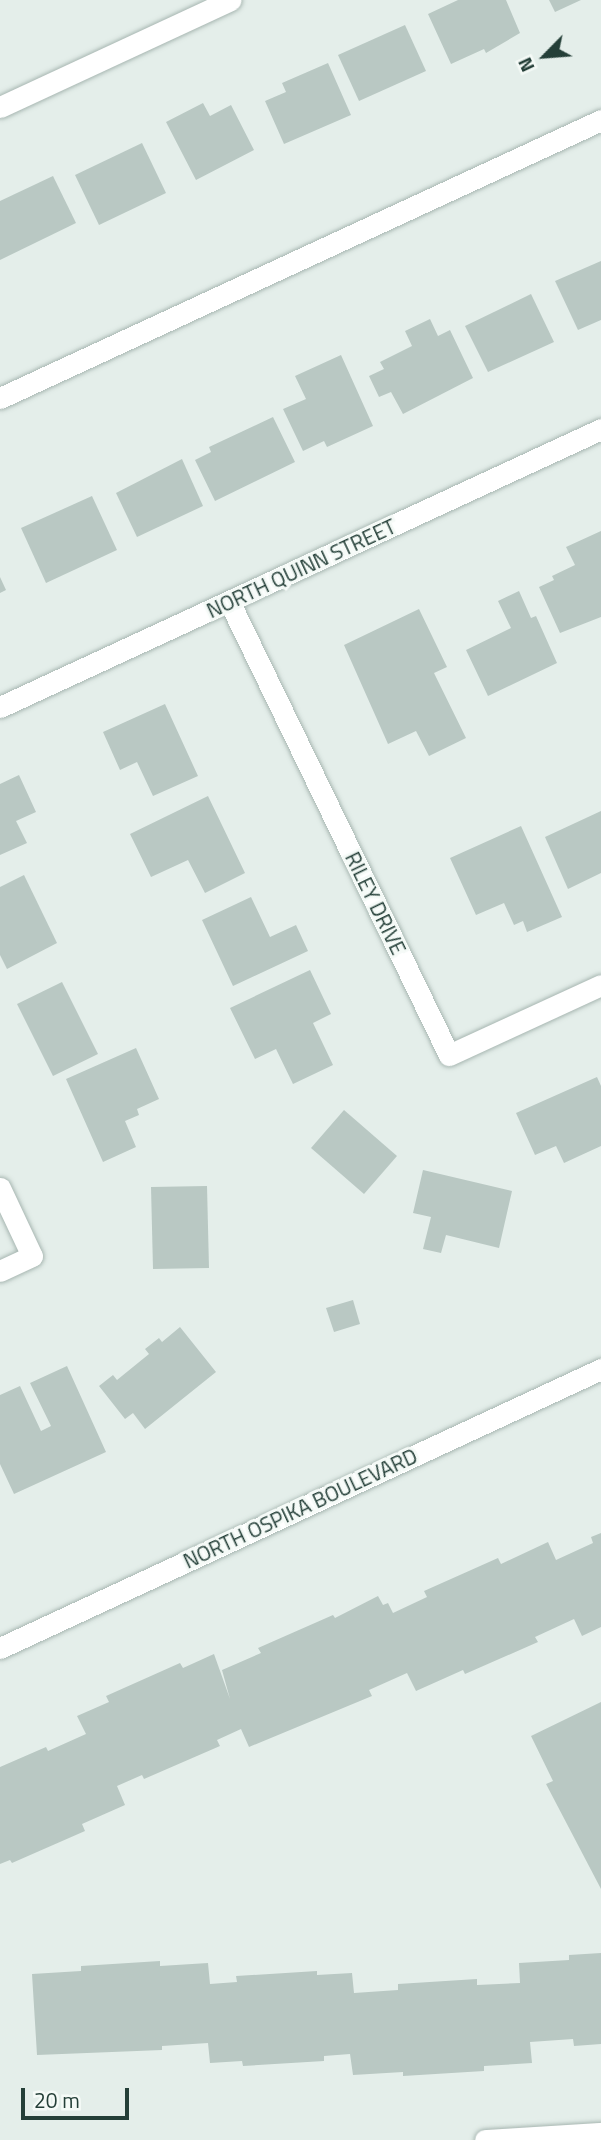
<!DOCTYPE html>
<html>
<head>
<meta charset="utf-8">
<style>
  body { margin:0 }
  #map { position:relative; width:601px; height:2140px; overflow:hidden; background:#e4eeea; font-family:"Titillium Web",sans-serif }
  div>[style] { position:absolute }
  .building>* { inset:0; background:#b9c8c3 }
  .roads { filter:drop-shadow(0 0 2px #a7b6b1) drop-shadow(0 0 2px #a7b6b1) }
  .service>* { height:21px; margin:-10.5px; padding:0 10.5px; transform-origin:10.5px; border-radius:10.5px; background:#fff }
  .minor>* { height:21px; margin:-10.5px; padding:0 10.5px; transform-origin:10.5px; border-radius:10.5px; background:#fff }
  .tertiary>* { height:21px; margin:-10.5px; padding:0 10.5px; transform-origin:10.5px; border-radius:10.5px; background:#fff }
  span { translate:-50% -50%; white-space:nowrap; text-align:center; line-height:1.15; -webkit-text-stroke:6px #f5faf7; paint-order:stroke }
  .street-label { font-size:21px; color:#243f38 }
  .north { position:absolute; left:510px; top:21px; width:70px; height:70px; -webkit-text-stroke:5px #f5faf7; paint-order:stroke; rotate:245deg; font-size:19px; font-weight:700; line-height:28px; text-align:center; color:#243f38 }
  .north::after { content:''; display:block; margin:auto; width:24px; height:32px; background:#243f38; clip-path:polygon(50% 0,100% 100%,50% 72%,0 100%) }
  .scale { position:absolute; left:21px; top:2088px; width:108px; height:32px; box-sizing:border-box; border:4px solid #243f38; border-top:0; padding-left:9px; font-size:21px; line-height:24px; white-space:nowrap; color:#243f38; -webkit-text-stroke:5px #f5faf7; paint-order:stroke }
</style>
</head>
<body>
<div id="map">
  <div class="building">
    <div style="clip-path:polygon(458px 0,506px 0,520px 33px,486px 53px,484px 49px,451px 64px,428px 14px)"></div>
    <div style="clip-path:polygon(549px 0,581px 0,555px 12px)"></div>
    <div style="clip-path:polygon(405px 25px,426px 71px,359px 101px,338px 55px)"></div>
    <div style="clip-path:polygon(328px 63px,351px 115px,284px 144px,265px 101px,286px 92px,282px 83px)"></div>
    <div style="clip-path:polygon(203px 103px,210px 116px,231px 105px,254px 150px,196px 180px,166px 122px)"></div>
    <div style="clip-path:polygon(142px 143px,166px 193px,99px 225px,75px 175px)"></div>
    <div style="clip-path:polygon(53px 176px,76px 223px,0 260px,0 201px)"></div>
    <div style="clip-path:polygon(601px 261px,601px 320px,578px 330px,555px 281px)"></div>
    <div style="clip-path:polygon(531px 294px,554px 342px,488px 372px,465px 326px)"></div>
    <div style="clip-path:polygon(430px 319px,438px 336px,450px 330px,473px 378px,403px 414px,391px 392px,379px 397px,369px 376px,384px 369px,380px 362px,412px 346px,405px 331px)"></div>
    <div style="clip-path:polygon(341px 355px,373px 426px,327px 447px,324px 441px,303px 451px,283px 409px,306px 399px,295px 376px)"></div>
    <div style="clip-path:polygon(273px 417px,295px 462px,215px 501px,195px 460px,211px 452px,209px 447px)"></div>
    <div style="clip-path:polygon(182px 459px,203px 506px,137px 537px,116px 493px)"></div>
    <div style="clip-path:polygon(92px 496px,117px 550px,46px 583px,21px 528px)"></div>
    <div style="clip-path:polygon(601px 531px,601px 617px,560px 633px,539px 587px,554px 580px,552px 576px,575px 565px,566px 547px)"></div>
    <div style="clip-path:polygon(0 577px,6px 590px,0 593px)"></div>
    <div style="clip-path:polygon(519px 591px,531px 618px,536px 616px,557px 663px,488px 696px,466px 650px,511px 628px,498px 601px)"></div>
    <div style="clip-path:polygon(419px 609px,447px 667px,434px 673px,466px 738px,429px 756px,416px 731px,388px 744px,344px 645px)"></div>
    <div style="clip-path:polygon(165px 704px,198px 776px,153px 796px,137px 762px,120px 770px,103px 732px)"></div>
    <div style="clip-path:polygon(19px 775px,36px 812px,16px 821px,27px 843px,0 855px,0 784px)"></div>
    <div style="clip-path:polygon(208px 796px,245px 873px,205px 893px,188px 860px,151px 877px,130px 834px)"></div>
    <div style="clip-path:polygon(601px 811px,601px 873px,568px 889px,545px 837px)"></div>
    <div style="clip-path:polygon(521px 826px,562px 917px,527px 932px,523px 921px,514px 925px,504px 903px,476px 915px,450px 858px)"></div>
    <div style="clip-path:polygon(24px 875px,57px 943px,7px 969px,0 955px,0 887px)"></div>
    <div style="clip-path:polygon(251px 897px,270px 937px,296px 925px,308px 951px,233px 986px,202px 920px)"></div>
    <div style="clip-path:polygon(310px 970px,331px 1014px,313px 1023px,333px 1065px,293px 1084px,276px 1049px,255px 1059px,230px 1008px)"></div>
    <div style="clip-path:polygon(62px 982px,98px 1054px,53px 1076px,17px 1004px)"></div>
    <div style="clip-path:polygon(136px 1048px,159px 1099px,137px 1109px,139px 1115px,125px 1121px,136px 1147px,103px 1162px,66px 1079px)"></div>
    <div style="clip-path:polygon(597px 1077px,601px 1086px,601px 1146px,564px 1163px,556px 1146px,535px 1155px,516px 1113px)"></div>
    <div style="clip-path:polygon(344px 1110px,397px 1156px,364px 1194px,311px 1148px)"></div>
    <div style="clip-path:polygon(423px 1170px,512px 1191px,499px 1248px,446px 1235px,441px 1253px,423px 1249px,431px 1217px,413px 1213px)"></div>
    <div style="clip-path:polygon(207px 1186px,209px 1268px,153px 1269px,151px 1187px)"></div>
    <div style="clip-path:polygon(353px 1300px,360px 1324px,334px 1332px,326px 1308px)"></div>
    <div style="clip-path:polygon(180px 1327px,216px 1372px,145px 1429px,133px 1413px,125px 1419px,99px 1386px,113px 1375px,117px 1380px,149px 1354px,145px 1349px,159px 1338px,162px 1342px)"></div>
    <div style="clip-path:polygon(67px 1366px,106px 1452px,14px 1494px,0 1464px,0 1395px,20px 1386px,41px 1431px,51px 1426px,30px 1383px)"></div>
    <div style="clip-path:polygon(601px 1533px,601px 1627px,582px 1636px,574px 1619px,535px 1637px,538px 1642px,465px 1674px,463px 1670px,416px 1691px,407px 1673px,369px 1690px,372px 1696px,249px 1747px,241px 1729px,217px 1740px,220px 1746px,144px 1779px,142px 1775px,117px 1786px,125px 1805px,82px 1824px,85px 1831px,12px 1863px,10px 1860px,0 1864px,0 1767px,46px 1747px,48px 1751px,86px 1734px,77px 1716px,109px 1702px,106px 1696px,180px 1663px,183px 1668px,214px 1654px,230px 1699px,222px 1670px,261px 1653px,258px 1648px,333px 1615px,335px 1618px,378px 1596px,383px 1605px,388px 1603px,393px 1613px,427px 1597px,424px 1591px,498px 1558px,501px 1564px,548px 1542px,556px 1560px,593px 1543px,591px 1537px)"></div>
    <div style="clip-path:polygon(601px 1702px,601px 1889px,546px 1784px,553px 1781px,531px 1736px)"></div>
    <div style="clip-path:polygon(601px 1953px,601px 2044px,574px 2046px,573px 2039px,530px 2042px,532px 2063px,484px 2066px,484px 2071px,403px 2076px,403px 2072px,353px 2075px,350px 2054px,324px 2056px,324px 2061px,243px 2066px,242px 2061px,210px 2063px,208px 2043px,162px 2046px,162px 2050px,37px 2055px,32px 1974px,81px 1971px,81px 1966px,160px 1961px,160px 1966px,208px 1963px,210px 1984px,237px 1982px,236px 1976px,317px 1971px,317px 1975px,352px 1973px,354px 1993px,398px 1990px,398px 1984px,477px 1979px,477px 1985px,520px 1983px,519px 1963px,569px 1960px,569px 1955px)"></div>
  </div>
  <div class="roads">
    <div class="service">
      <div style="left:0;top:398px;width:662px;rotate:-24.82deg"></div>
    </div>
    <div class="minor">
      <div style="left:0;top:107px;width:254px;rotate:-24.9deg"></div>
      <div style="left:229px;top:601px;width:504px;rotate:64.15deg"></div>
      <div style="left:449px;top:1055px;width:167px;rotate:-24.7deg"></div>
      <div style="left:0;top:707px;width:662px;rotate:-24.82deg"></div>
      <div style="left:0;top:1188px;width:75px;rotate:64.8deg"></div>
      <div style="left:32px;top:1256px;width:35px;rotate:155deg"></div>
      <div style="left:485px;top:2140px;width:116px;rotate:-3.5deg"></div>
    </div>
    <div class="tertiary">
      <div style="left:0;top:1648px;width:663px;rotate:-24.9deg"></div>
    </div>
  </div>
  <div class="street-label">
    <span style="left:301px;top:568px;rotate:-25deg">NORTH QUINN STREET</span>
    <span style="left:376px;top:903px;rotate:64deg">RILEY DRIVE</span>
    <span style="left:300px;top:1508px;rotate:-25deg">NORTH OSPIKA BOULEVARD</span>
  </div>
  <div class="north">N</div>
  <div class="scale">20 m</div>
</div>
</body>
</html>
